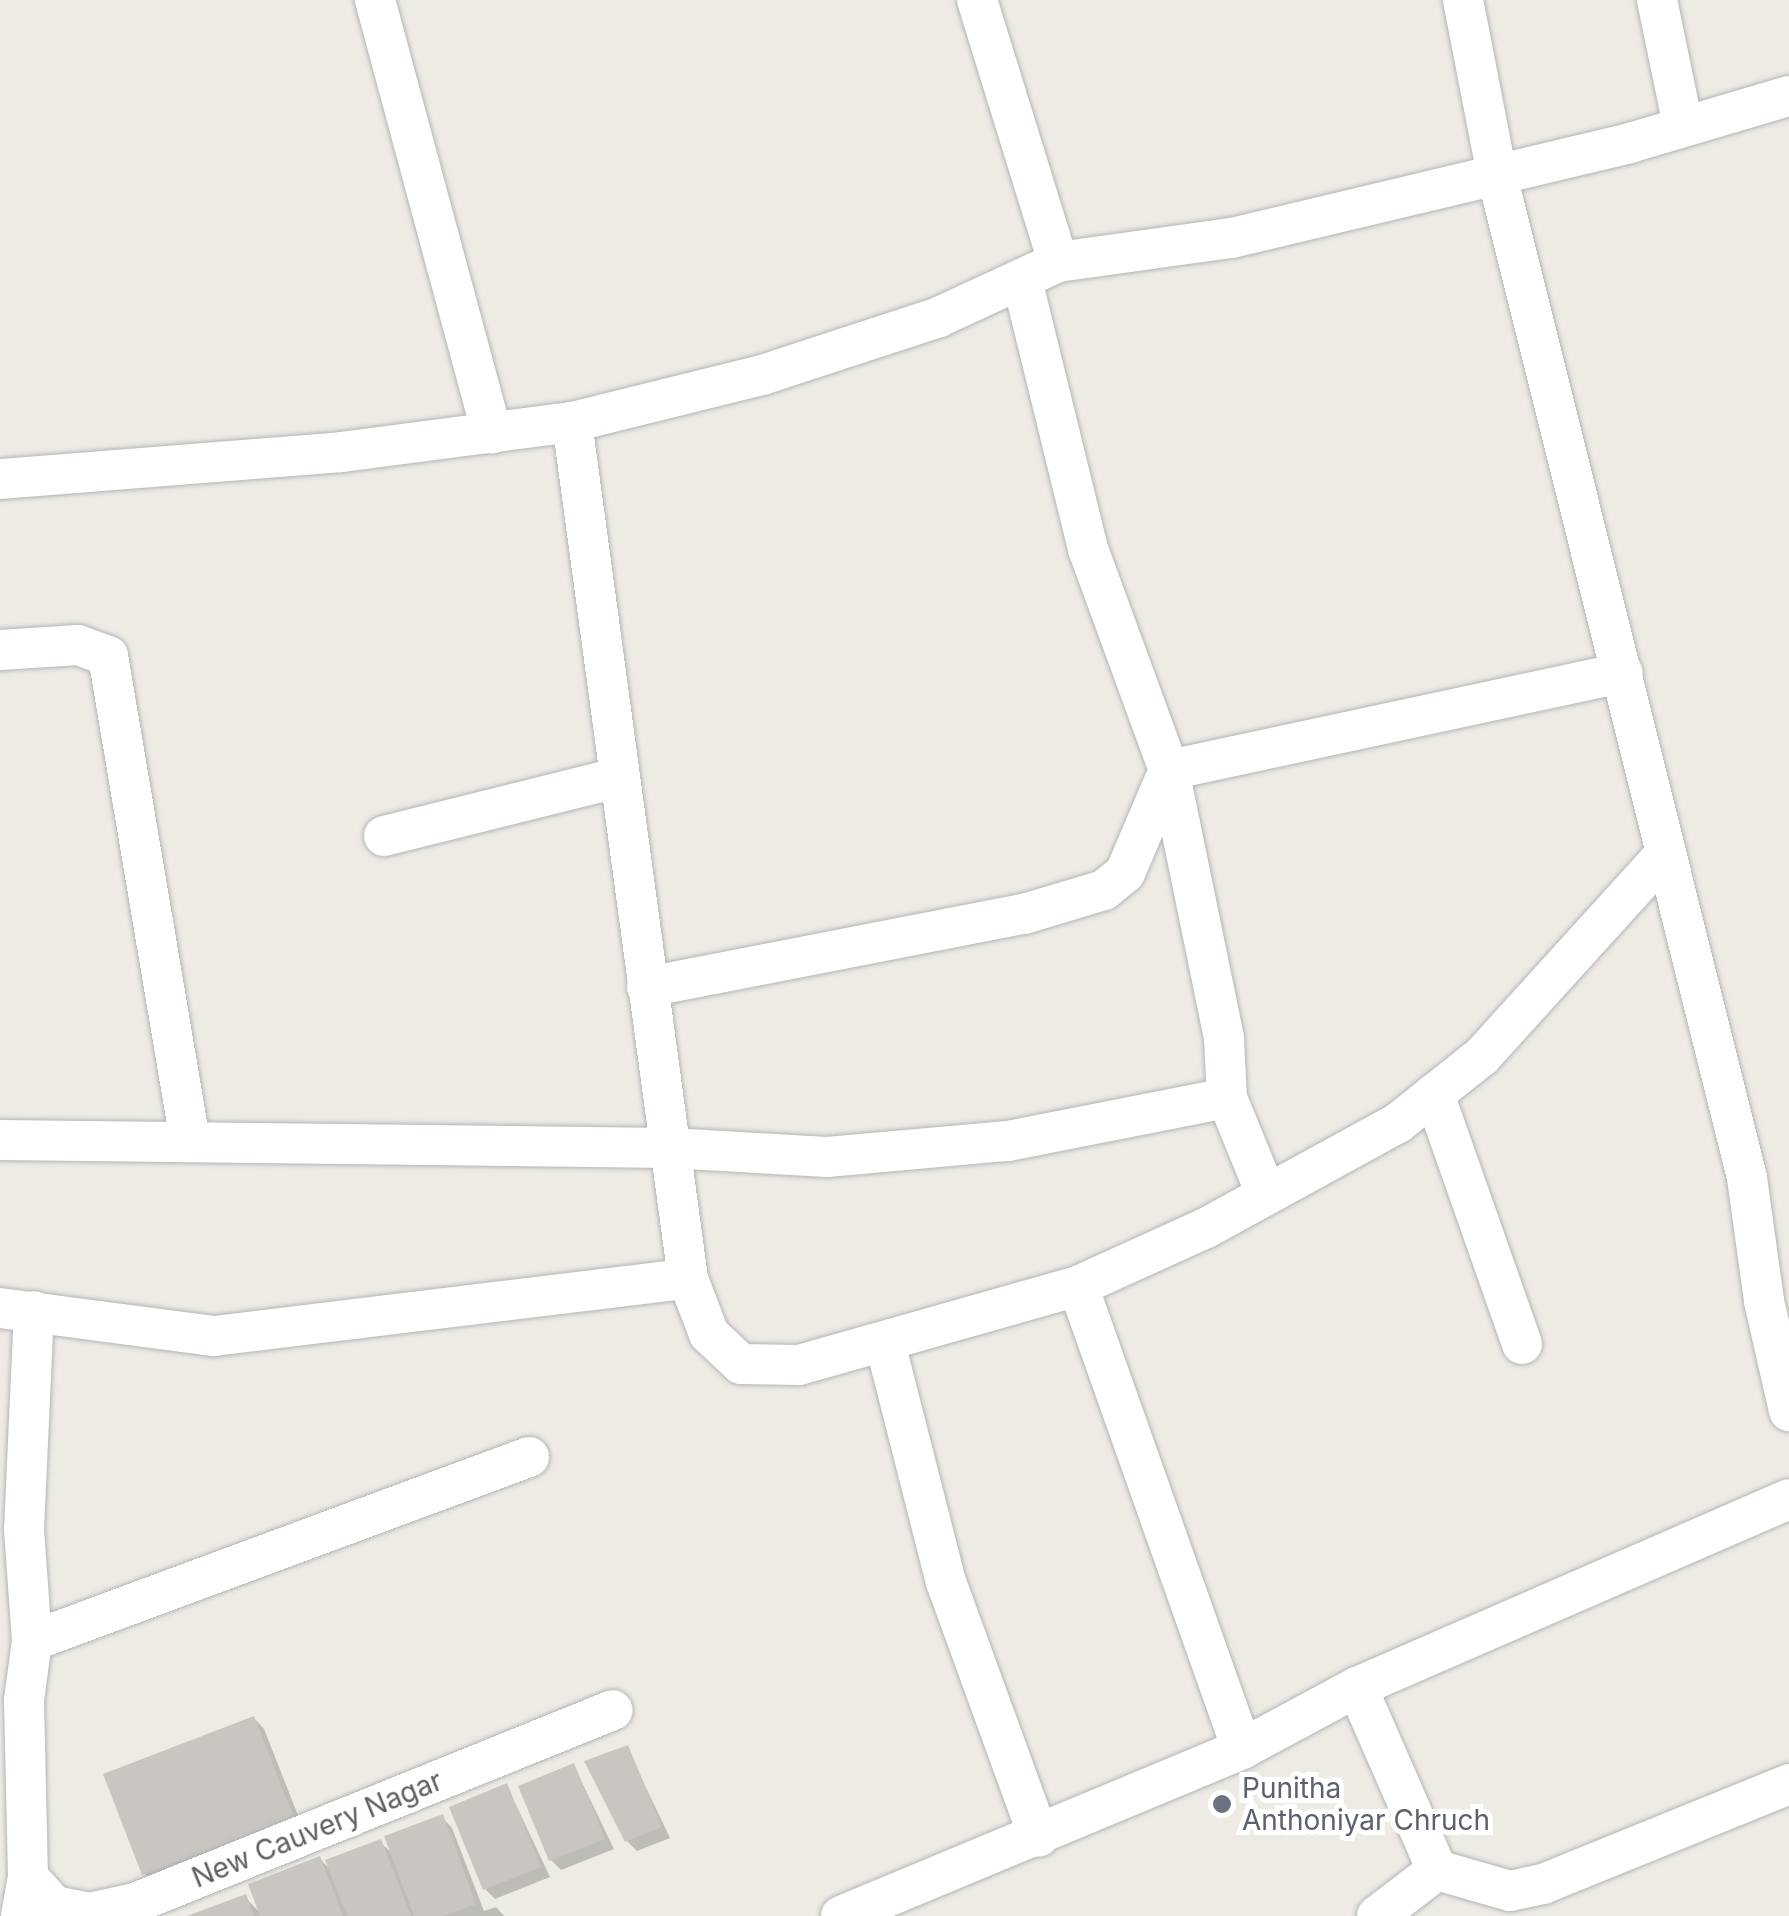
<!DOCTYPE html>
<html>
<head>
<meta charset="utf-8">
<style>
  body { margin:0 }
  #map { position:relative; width:1789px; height:1916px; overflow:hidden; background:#eeebe5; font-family:Inter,sans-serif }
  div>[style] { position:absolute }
  .shadow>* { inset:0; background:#0003 }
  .building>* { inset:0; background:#c9c6c2 }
  .roads { filter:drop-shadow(0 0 2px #b2b5b8) drop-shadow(0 0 2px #b2b5b8) }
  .street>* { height:40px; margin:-20px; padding:0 20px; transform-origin:20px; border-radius:20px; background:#fff }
  .dots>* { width:28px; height:28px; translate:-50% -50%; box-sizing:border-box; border:5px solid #fff; border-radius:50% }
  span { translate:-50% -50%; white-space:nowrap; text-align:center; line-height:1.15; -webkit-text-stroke:10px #fff; paint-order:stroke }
  .worship-label { font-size:28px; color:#5b616d }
  .left { translate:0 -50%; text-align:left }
  .street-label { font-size:28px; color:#5c6164 }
</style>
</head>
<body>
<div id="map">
  <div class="shadow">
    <div style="clip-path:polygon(254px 1718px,264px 1729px,303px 1828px,148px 1878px,144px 1873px)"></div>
    <div style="clip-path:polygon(627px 1748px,670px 1838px,637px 1851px,627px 1841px)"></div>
    <div style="clip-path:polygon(574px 1766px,614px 1849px,561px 1870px,551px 1860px)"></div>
    <div style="clip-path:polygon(507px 1786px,550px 1877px,495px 1899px,485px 1889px)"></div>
    <div style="clip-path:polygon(442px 1817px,452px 1828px,484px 1911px,496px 1907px,504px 1916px,194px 1916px,245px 1897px,261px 1914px,320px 1859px,333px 1872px,380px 1842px,393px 1854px)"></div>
  </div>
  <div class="building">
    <div style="clip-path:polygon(254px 1716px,294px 1818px,142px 1875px,103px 1774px)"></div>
    <div style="clip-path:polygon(628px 1745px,662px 1827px,625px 1842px,584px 1761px)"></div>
    <div style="clip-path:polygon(574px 1763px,605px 1839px,549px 1861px,518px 1786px)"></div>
    <div style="clip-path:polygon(507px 1783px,541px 1867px,483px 1890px,449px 1807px)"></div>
    <div style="clip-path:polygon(443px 1814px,476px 1904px,444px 1916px,414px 1916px,384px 1836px)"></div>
    <div style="clip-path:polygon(381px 1839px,411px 1916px,347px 1916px,325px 1860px)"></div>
    <div style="clip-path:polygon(320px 1856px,343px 1916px,260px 1916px,248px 1884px)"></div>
    <div style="clip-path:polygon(246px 1894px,254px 1916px,187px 1916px)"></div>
  </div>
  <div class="roads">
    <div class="street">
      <div style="left:375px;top:0;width:449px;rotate:74.9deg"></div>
      <div style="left:977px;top:0;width:274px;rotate:72.8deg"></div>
      <div style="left:1463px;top:0;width:178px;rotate:79deg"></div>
      <div style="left:1497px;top:175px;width:1034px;rotate:76deg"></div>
      <div style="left:1747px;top:1178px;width:124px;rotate:82.1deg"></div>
      <div style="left:1764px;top:1301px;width:113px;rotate:77.2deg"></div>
      <div style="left:1657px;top:0;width:129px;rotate:78.3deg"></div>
      <div style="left:1022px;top:280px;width:277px;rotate:76.2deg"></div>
      <div style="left:1088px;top:549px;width:235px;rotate:69.9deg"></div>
      <div style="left:1169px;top:770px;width:464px;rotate:-12.1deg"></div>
      <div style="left:572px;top:422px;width:865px;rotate:82.29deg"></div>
      <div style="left:688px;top:1279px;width:59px;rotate:69.1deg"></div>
      <div style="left:709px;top:1334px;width:44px;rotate:43.2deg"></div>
      <div style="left:741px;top:1364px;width:58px;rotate:1deg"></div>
      <div style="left:799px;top:1365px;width:290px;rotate:-15.8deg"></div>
      <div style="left:1078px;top:1286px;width:141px;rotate:-24.4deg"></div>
      <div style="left:1206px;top:1228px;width:219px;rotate:-28.7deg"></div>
      <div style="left:1398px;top:1123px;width:107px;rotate:-38.6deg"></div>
      <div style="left:1482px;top:1056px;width:273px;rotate:-47.8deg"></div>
      <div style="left:0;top:479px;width:342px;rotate:-4.5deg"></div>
      <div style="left:341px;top:452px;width:233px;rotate:-7.4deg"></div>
      <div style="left:572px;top:422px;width:196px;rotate:-13.9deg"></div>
      <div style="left:762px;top:375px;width:186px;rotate:-18.1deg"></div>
      <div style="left:939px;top:317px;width:131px;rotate:-24.8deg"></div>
      <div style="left:1058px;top:262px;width:176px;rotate:-7.9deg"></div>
      <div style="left:1232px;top:238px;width:409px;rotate:-13.4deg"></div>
      <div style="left:1630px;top:143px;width:166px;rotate:-16.5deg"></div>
      <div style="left:0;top:650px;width:78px;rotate:-3.7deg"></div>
      <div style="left:78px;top:645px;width:32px;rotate:20deg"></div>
      <div style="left:108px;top:656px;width:492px;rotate:80.4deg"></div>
      <div style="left:1169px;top:770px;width:275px;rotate:78.4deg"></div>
      <div style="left:1224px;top:1039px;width:59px;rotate:87.1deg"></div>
      <div style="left:1227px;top:1098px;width:100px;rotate:67.8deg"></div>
      <div style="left:384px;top:836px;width:243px;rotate:-14deg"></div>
      <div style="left:647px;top:987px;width:384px;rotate:-11deg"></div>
      <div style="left:1024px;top:914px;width:84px;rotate:-16.7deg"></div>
      <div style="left:1104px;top:890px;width:27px;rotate:-39deg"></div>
      <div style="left:1125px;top:873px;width:112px;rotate:-66.9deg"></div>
      <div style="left:1434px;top:1094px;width:265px;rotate:70.6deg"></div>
      <div style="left:0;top:1140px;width:670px;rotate:0.68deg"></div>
      <div style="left:670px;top:1148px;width:157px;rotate:3.3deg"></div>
      <div style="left:827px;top:1157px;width:182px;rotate:-5.1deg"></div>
      <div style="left:1008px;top:1141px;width:223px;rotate:-11.1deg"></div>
      <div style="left:1078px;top:1286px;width:491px;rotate:70.5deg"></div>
      <div style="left:0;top:1308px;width:216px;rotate:7.5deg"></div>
      <div style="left:214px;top:1336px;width:477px;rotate:-6.9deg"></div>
      <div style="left:885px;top:1343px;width:247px;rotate:75.7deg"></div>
      <div style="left:946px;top:1582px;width:271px;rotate:70deg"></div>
      <div style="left:32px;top:1641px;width:530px;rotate:-20.32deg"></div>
      <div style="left:1357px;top:1687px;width:200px;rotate:66.4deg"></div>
      <div style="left:1437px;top:1870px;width:76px;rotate:16deg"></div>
      <div style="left:1510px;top:1891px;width:34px;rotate:-12deg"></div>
      <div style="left:1543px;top:1884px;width:266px;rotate:-22.1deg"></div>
      <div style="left:28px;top:1877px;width:39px;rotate:48deg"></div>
      <div style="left:54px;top:1906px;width:36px;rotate:11deg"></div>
      <div style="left:89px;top:1913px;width:47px;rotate:-12.3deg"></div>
      <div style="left:135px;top:1903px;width:515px;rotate:-21.99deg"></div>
      <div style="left:21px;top:1916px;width:40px;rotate:-80deg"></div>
      <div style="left:28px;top:1877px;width:177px;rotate:-91.3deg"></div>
      <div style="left:24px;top:1700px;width:60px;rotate:-82.3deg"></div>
      <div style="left:32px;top:1641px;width:111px;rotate:-94.1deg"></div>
      <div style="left:24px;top:1530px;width:219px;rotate:-87.4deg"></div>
      <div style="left:841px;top:1916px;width:434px;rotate:-22.6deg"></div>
      <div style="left:1242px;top:1749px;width:131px;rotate:-28.3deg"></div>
      <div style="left:1357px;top:1687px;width:471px;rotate:-23.5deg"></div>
      <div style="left:1377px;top:1916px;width:76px;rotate:-37.5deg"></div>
    </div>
  </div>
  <div class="dots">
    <div style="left:1222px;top:1804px;background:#6b7280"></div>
  </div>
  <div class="worship-label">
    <span class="left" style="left:1242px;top:1804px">Punitha<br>Anthoniyar Chruch</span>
  </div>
  <div class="street-label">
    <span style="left:317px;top:1829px;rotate:-22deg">New Cauvery Nagar</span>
  </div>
</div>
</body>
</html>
